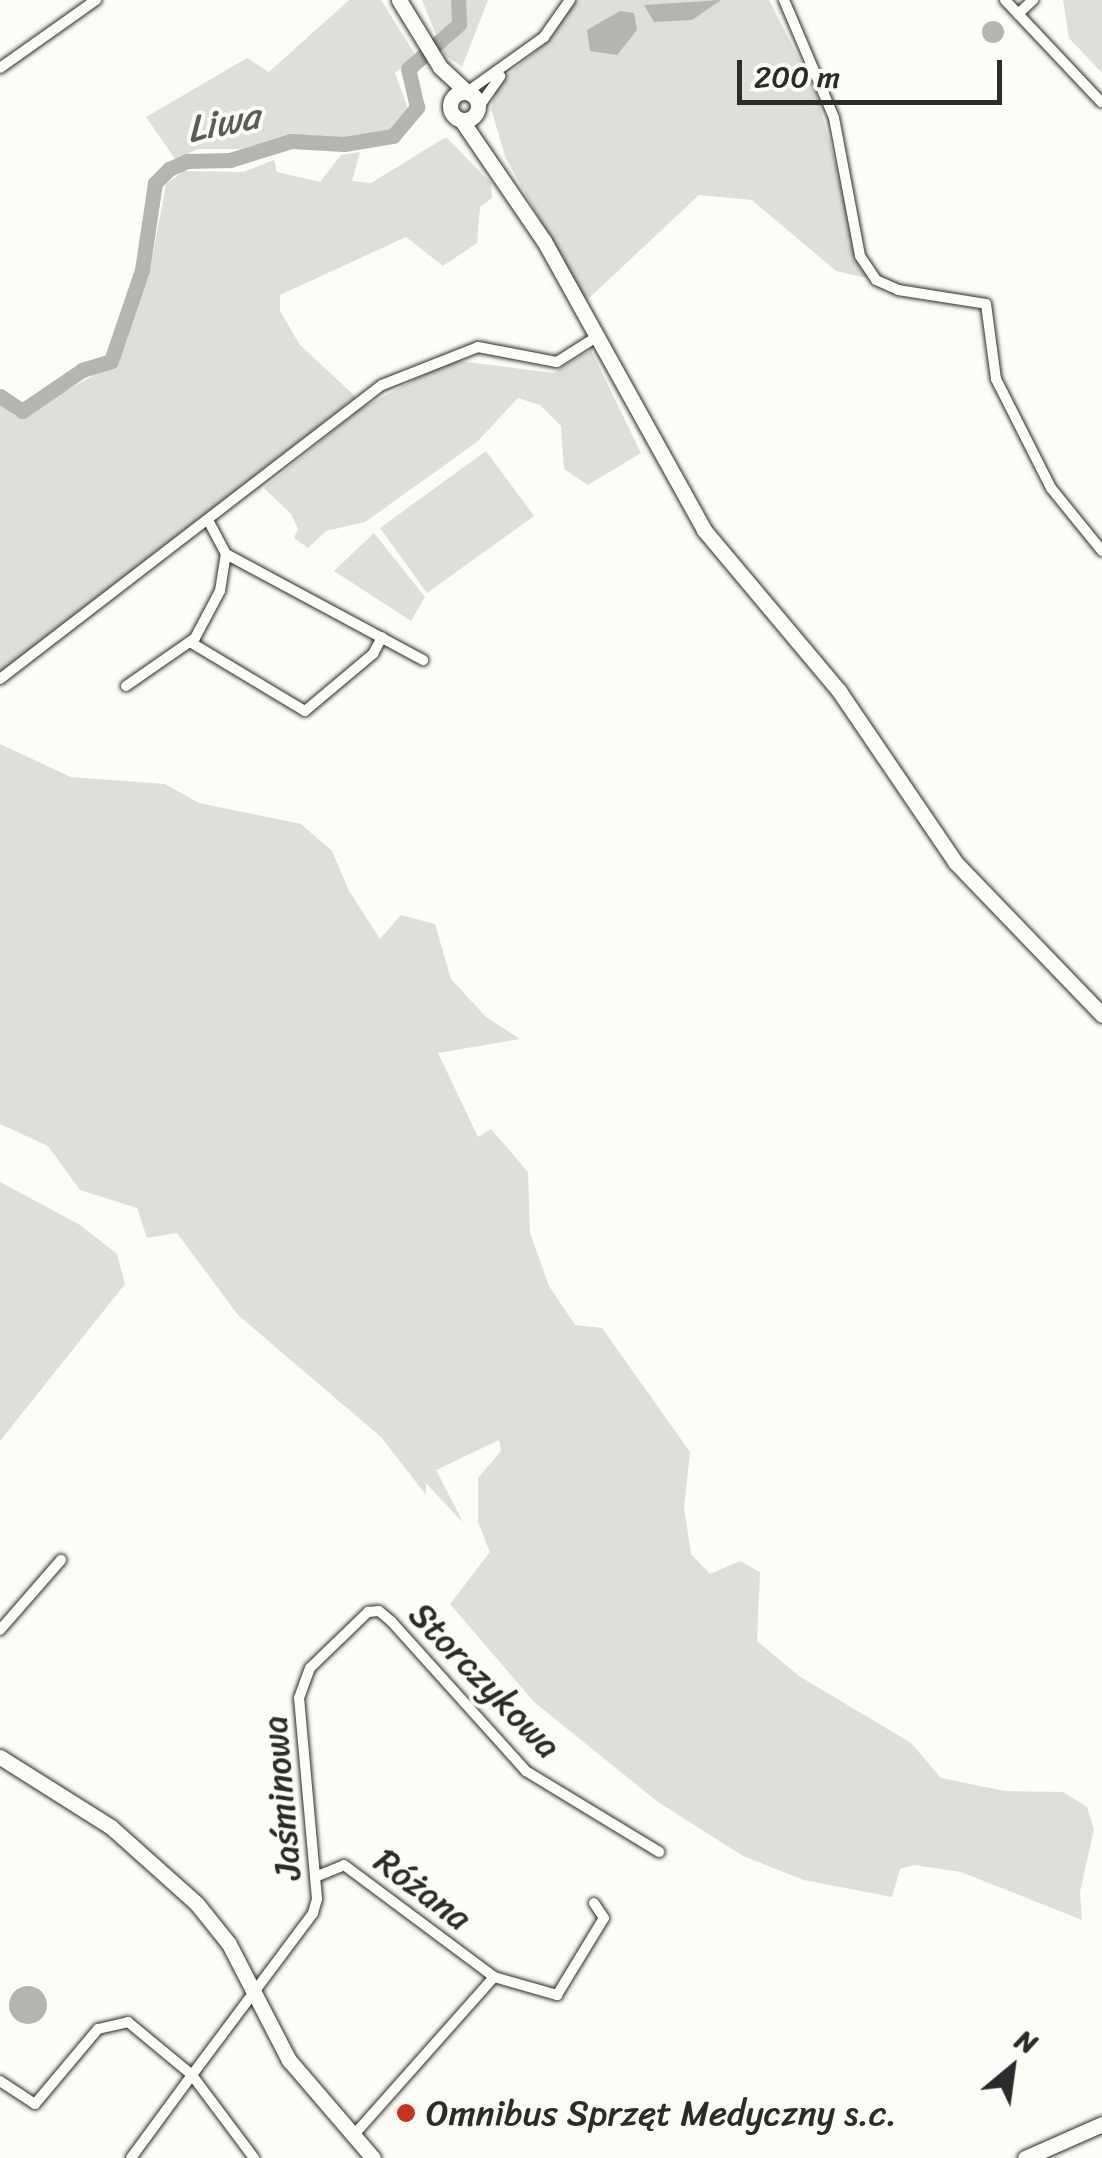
<!DOCTYPE html>
<html>
<head>
<meta charset="utf-8">
<style>
  body { margin:0 }
  #map { position:relative; width:1102px; height:2158px; overflow:hidden; background:#fdfcf7; font-family:Sriracha,sans-serif }
  div>[style] { position:absolute }
  .green>* { inset:0; background:#dfdeda }
  .water>* { inset:0; background:#b5b4b1 }
  .round { border-radius:50% }
  .river>* { height:15px; margin:-7.5px; padding:0 7.5px; transform-origin:7.5px; border-radius:7.5px; background:#b5b4b1 }
  .roads { filter:drop-shadow(0 0 2px #2b2b2b) drop-shadow(0 0 2px #2b2b2b) }
  .street>* { height:10px; margin:-5px; padding:0 5px; transform-origin:5px; border-radius:5px; background:#fdfcf7 }
  .secondary>* { height:15px; margin:-7.5px; padding:0 7.5px; transform-origin:7.5px; border-radius:7.5px; background:#fdfcf7 }
  .secondary>.ring { margin:-7.5px; padding:0; box-sizing:content-box; background:none; border:15px solid #fdfcf7; border-radius:50% }
  .dots>* { width:28px; height:28px; translate:-50% -50%; box-sizing:border-box; border:5px solid #fdfcf7; border-radius:50% }
  span { translate:-50% -50%; white-space:nowrap; text-align:center; line-height:1.15; -webkit-text-stroke:8px #fdfcf7; paint-order:stroke }
  .street-label { font-size:35px; color:#2b2b2b }
  .poi-label { font-size:35px; color:#2b2b2b }
  .left { translate:0 -50%; text-align:left }
  .water-label { font-size:38px; color:#5b5b5a; font-style:italic }
  .north { position:absolute; left:962px; top:2018px; width:100px; height:100px; -webkit-text-stroke:8px #fdfcf7; paint-order:stroke; rotate:29deg; font-size:28px; font-weight:700; line-height:40px; text-align:center; color:#2b2b2b }
  .north::after { content:''; display:block; margin:auto; width:35px; height:45px; background:#2b2b2b; clip-path:polygon(50% 0,100% 100%,50% 72%,0 100%) }
  .scale { position:absolute; left:737px; top:60px; width:265px; height:45px; box-sizing:border-box; border:5px solid #2b2b2b; border-top:0; padding-left:12px; font-size:30px; line-height:35px; white-space:nowrap; color:#2b2b2b; -webkit-text-stroke:8px #fdfcf7; paint-order:stroke }
</style>
</head>
<body>
<div id="map">
  <div class="green">
    <div style="clip-path:polygon(349px 0,381px 0,416px 56px,395px 73px,409px 111px,393px 131px,365px 139px,292px 136px,240px 149px,198px 149px,175px 159px,146px 117px,247px 58px,269px 72px)"></div>
    <div style="clip-path:polygon(422px 0,488px 0,462px 67px,444px 54px)"></div>
    <div style="clip-path:polygon(574px 0,769px 0,816px 92px,867px 278px,836px 271px,752px 200px,699px 195px,586px 301px,506px 159px,491px 109px,497px 84px,551px 38px)"></div>
    <div style="clip-path:polygon(1063px 0,1102px 0,1102px 73px,1069px 38px)"></div>
    <div style="clip-path:polygon(446px 137px,491px 183px,492px 198px,480px 207px,477px 243px,443px 266px,406px 237px,280px 295px,280px 311px,300px 345px,356px 397px,0 672px,0 404px,16px 417px,108px 368px,125px 343px,127px 322px,149px 275px,166px 184px,183px 171px,243px 172px,274px 160px,277px 172px,320px 182px,341px 155px,360px 152px,352px 181px,371px 183px)"></div>
    <div style="clip-path:polygon(591px 350px,641px 453px,588px 485px,564px 469px,561px 426px,540px 405px,518px 398px,477px 442px,365px 522px,326px 531px,308px 548px,294px 538px,298px 529px,291px 514px,264px 488px,359px 410px,451px 360px,553px 373px)"></div>
    <div style="clip-path:polygon(486px 451px,534px 516px,427px 593px,380px 528px)"></div>
    <div style="clip-path:polygon(374px 533px,425px 597px,411px 621px,334px 571px)"></div>
    <div style="clip-path:polygon(0 744px,71px 777px,165px 784px,199px 803px,301px 824px,332px 851px,349px 891px,380px 939px,401px 915px,435px 924px,451px 979px,486px 1017px,520px 1039px,438px 1053px,478px 1137px,491px 1129px,528px 1172px,530px 1233px,549px 1286px,575px 1325px,602px 1328px,690px 1452px,684px 1507px,691px 1554px,710px 1574px,740px 1561px,760px 1572px,757px 1641px,799px 1676px,911px 1743px,941px 1778px,1005px 1791px,1063px 1792px,1087px 1807px,1094px 1829px,1080px 1892px,1082px 1920px,961px 1872px,914px 1865px,900px 1869px,892px 1897px,804px 1880px,743px 1856px,658px 1802px,534px 1702px,450px 1604px,490px 1552px,478px 1522px,478px 1478px,501px 1451px,499px 1440px,436px 1470px,464px 1524px,426px 1483px,426px 1495px,381px 1437px,238px 1315px,177px 1233px,147px 1238px,137px 1208px,80px 1190px,48px 1146px,0 1124px)"></div>
    <div style="clip-path:polygon(0 1182px,80px 1225px,117px 1254px,125px 1284px,0 1441px)"></div>
  </div>
  <div class="water">
    <div style="clip-path:polygon(721px 0,692px 20px,654px 22px,644px 5px)"></div>
    <div style="clip-path:polygon(620px 11px,634px 13px,637px 30px,617px 55px,590px 51px,587px 30px)"></div>
    <div class="round" style="left:982px;top:21px;width:22px;height:22px"></div>
    <div class="round" style="left:9px;top:1986px;width:38px;height:38px"></div>
  </div>
  <div class="river">
    <div style="left:0;top:396px;width:27px;rotate:34deg"></div>
    <div style="left:22px;top:411px;width:73px;rotate:-34.3deg"></div>
    <div style="left:82px;top:370px;width:30px;rotate:-17deg"></div>
    <div style="left:111px;top:361px;width:96px;rotate:-71.2deg"></div>
    <div style="left:142px;top:270px;width:88px;rotate:-81.5deg"></div>
    <div style="left:155px;top:183px;width:20px;rotate:-45deg"></div>
    <div style="left:169px;top:169px;width:20px;rotate:-24deg"></div>
    <div style="left:187px;top:161px;width:43px;rotate:-1.3deg"></div>
    <div style="left:230px;top:160px;width:64px;rotate:-17.3deg"></div>
    <div style="left:291px;top:141px;width:53px;rotate:3.2deg"></div>
    <div style="left:344px;top:144px;width:50px;rotate:-9.3deg"></div>
    <div style="left:393px;top:136px;width:38px;rotate:-50deg"></div>
    <div style="left:417px;top:107px;width:39px;rotate:-103deg"></div>
    <div style="left:408px;top:69px;width:68px;rotate:-41.4deg"></div>
    <div style="left:459px;top:24px;width:24px;rotate:-92deg"></div>
  </div>
  <div class="roads">
    <div class="street">
      <div style="left:784px;top:0;width:128px;rotate:67deg"></div>
      <div style="left:834px;top:118px;width:140px;rotate:79.3deg"></div>
      <div style="left:860px;top:256px;width:29px;rotate:56deg"></div>
      <div style="left:876px;top:280px;width:24px;rotate:24deg"></div>
      <div style="left:898px;top:290px;width:89px;rotate:9deg"></div>
      <div style="left:986px;top:304px;width:76px;rotate:82.4deg"></div>
      <div style="left:996px;top:379px;width:122px;rotate:63.2deg"></div>
      <div style="left:1051px;top:488px;width:81px;rotate:51deg"></div>
      <div style="left:1005px;top:0;width:140px;rotate:46.7deg"></div>
      <div style="left:1018px;top:14px;width:21px;rotate:-43deg"></div>
      <div style="left:0;top:68px;width:118px;rotate:-35.3deg"></div>
      <div style="left:467px;top:92px;width:95px;rotate:-35.5deg"></div>
      <div style="left:544px;top:37px;width:45px;rotate:-54.9deg"></div>
      <div style="left:478px;top:108px;width:39px;rotate:-55deg"></div>
      <div style="left:226px;top:554px;width:224px;rotate:28.3deg"></div>
      <div style="left:190px;top:642px;width:134px;rotate:31deg"></div>
      <div style="left:305px;top:711px;width:89px;rotate:-40deg"></div>
      <div style="left:373px;top:654px;width:19px;rotate:-62deg"></div>
      <div style="left:0;top:679px;width:482px;rotate:-37.6deg"></div>
      <div style="left:382px;top:385px;width:103px;rotate:-21.6deg"></div>
      <div style="left:478px;top:347px;width:80px;rotate:10.8deg"></div>
      <div style="left:557px;top:362px;width:49px;rotate:-32.4deg"></div>
      <div style="left:126px;top:686px;width:84px;rotate:-34.8deg"></div>
      <div style="left:195px;top:638px;width:53px;rotate:-62deg"></div>
      <div style="left:220px;top:591px;width:37px;rotate:-81deg"></div>
      <div style="left:226px;top:554px;width:38px;rotate:-118deg"></div>
      <div style="left:0;top:1630px;width:93px;rotate:-48.9deg"></div>
      <div style="left:315px;top:1877px;width:31px;rotate:-22deg"></div>
      <div style="left:344px;top:1865px;width:187px;rotate:36.7deg"></div>
      <div style="left:494px;top:1977px;width:66px;rotate:15.9deg"></div>
      <div style="left:557px;top:1995px;width:90px;rotate:-58.6deg"></div>
      <div style="left:604px;top:1918px;width:18px;rotate:-124deg"></div>
      <div style="left:0;top:2081px;width:42px;rotate:33.3deg"></div>
      <div style="left:35px;top:2104px;width:98px;rotate:-50deg"></div>
      <div style="left:98px;top:2029px;width:31px;rotate:-13deg"></div>
      <div style="left:128px;top:2022px;width:83px;rotate:39.6deg"></div>
      <div style="left:192px;top:2075px;width:103px;rotate:126.3deg"></div>
      <div style="left:352px;top:2137px;width:214px;rotate:-48.4deg"></div>
      <div style="left:254px;top:2158px;width:104px;rotate:-126.8deg"></div>
      <div style="left:192px;top:2075px;width:202px;rotate:-53.2deg"></div>
      <div style="left:313px;top:1913px;width:15px;rotate:-74deg"></div>
      <div style="left:317px;top:1899px;width:202px;rotate:-95.1deg"></div>
      <div style="left:299px;top:1698px;width:32px;rotate:-70deg"></div>
      <div style="left:310px;top:1668px;width:81px;rotate:-44deg"></div>
      <div style="left:368px;top:1612px;width:11px;rotate:-5deg"></div>
      <div style="left:379px;top:1611px;width:16px;rotate:40deg"></div>
      <div style="left:391px;top:1621px;width:202px;rotate:48deg"></div>
      <div style="left:526px;top:1771px;width:156px;rotate:31.3deg"></div>
    </div>
    <div class="secondary">
      <div style="left:399px;top:0;width:79px;rotate:58.5deg"></div>
      <div style="left:440px;top:67px;width:37px;rotate:43deg"></div>
      <div class="ring" style="left:450px;top:92px;width:13px;height:13px"></div>
      <div style="left:462px;top:121px;width:145px;rotate:55.7deg"></div>
      <div style="left:544px;top:241px;width:330px;rotate:61deg"></div>
      <div style="left:704px;top:530px;width:210px;rotate:50deg"></div>
      <div style="left:839px;top:691px;width:207px;rotate:55.8deg"></div>
      <div style="left:955px;top:862px;width:212px;rotate:46.1deg"></div>
      <div style="left:0;top:1757px;width:131px;rotate:32.2deg"></div>
      <div style="left:111px;top:1827px;width:115px;rotate:41.8deg"></div>
      <div style="left:197px;top:1904px;width:51px;rotate:51.3deg"></div>
      <div style="left:229px;top:1944px;width:131px;rotate:62.7deg"></div>
      <div style="left:289px;top:2060px;width:129px;rotate:49.4deg"></div>
      <div style="left:1025px;top:2158px;width:84px;rotate:-23.8deg"></div>
    </div>
  </div>
  <div class="dots">
    <div style="left:406px;top:2113px;background:#c8321e"></div>
  </div>
  <div class="street-label">
    <span style="left:485px;top:1680px;rotate:46deg">Storczykowa</span>
    <span style="left:281px;top:1798px;rotate:-95deg">Jaśminowa</span>
    <span style="left:423px;top:1889px;rotate:37deg">Różana</span>
  </div>
  <div class="poi-label">
    <span class="left" style="left:426px;top:2113px">Omnibus Sprzęt Medyczny s.c.</span>
  </div>
  <div class="water-label">
    <span style="left:223px;top:123px;rotate:-12deg">Liwa</span>
  </div>
  <div class="north">N</div>
  <div class="scale">200 m</div>
</div>
</body>
</html>
